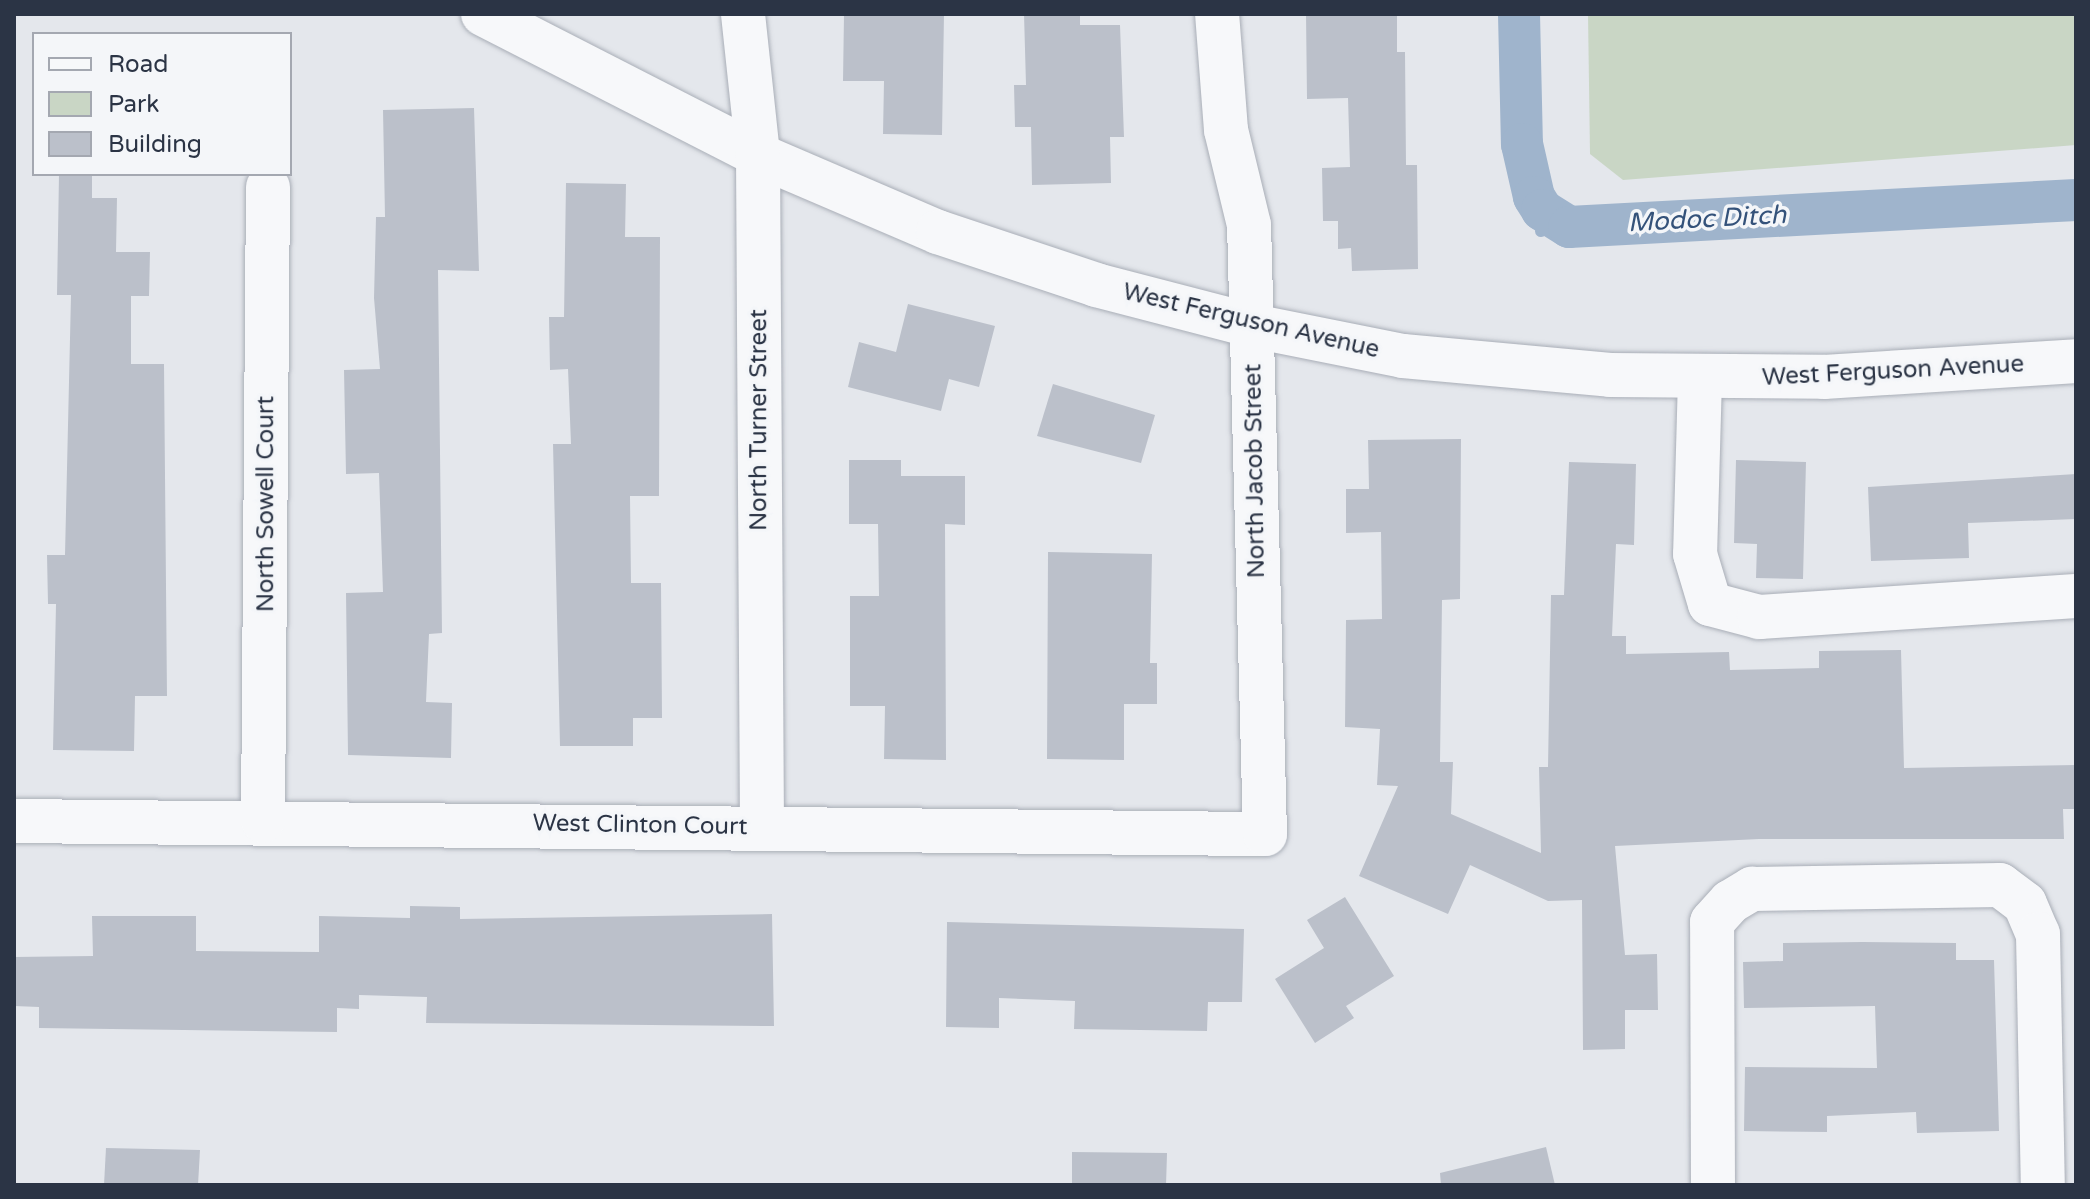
<!DOCTYPE html>
<html>
<head>
<meta charset="utf-8">
<style>
  body { margin:0 }
  #map { position:relative; width:2090px; height:1199px; overflow:hidden; background:#e4e7ec; font-family:"Varela Round",sans-serif }
  div>[style] { position:absolute }
  .green>* { inset:0; background:#c9d6c5 }
  .stream>* { height:12px; margin:-6px; padding:0 6px; transform-origin:6px; border-radius:6px; background:#9fb4cc }
  .canal>* { height:42px; margin:-21px; padding:0 21px; transform-origin:21px; border-radius:21px; background:#9fb4cc }
  .building>* { inset:0; background:#bbc0ca }
  .roads { filter:drop-shadow(0 0 2px #a9aeb7) drop-shadow(0 0 2px #a9aeb7) }
  .minor>* { height:44px; margin:-22px; padding:0 22px; transform-origin:22px; border-radius:22px; background:#f7f8fa }
  span { translate:-50% -50%; white-space:nowrap; text-align:center; line-height:1.15; -webkit-text-stroke:7px #f4f6f9; paint-order:stroke }
  .street-label { font-size:24px; color:#2b3445 }
  .water-label { font-size:26px; color:#34527a; font-style:italic }
  .frame { position:absolute; inset:0; border:16px solid #2b3445; pointer-events:none }
  .legend { position:absolute; left:32px; top:32px; width:260px; height:144px; box-sizing:border-box; background:#f4f6f9; border:2px solid #a4a8b1; margin:0; padding:10px 14px; list-style:none; font-size:24px; color:#2b3445 }
  .legend li { display:flex; align-items:center; gap:16px; height:40px }
  .legend b { width:40px; border:2px solid #a4a8b1 }
</style>
</head>
<body>
<div id="map">
  <div class="green">
    <div style="clip-path:polygon(1588px 14px,2076px 14px,2076px 145px,1623px 180px,1590px 154px)"></div>
  </div>
  <div class="stream">
    <div style="left:1541px;top:231px;width:16px;rotate:-47deg"></div>
  </div>
  <div class="canal">
    <div style="left:1519px;top:14px;width:130px;rotate:88.7deg"></div>
    <div style="left:1522px;top:144px;width:54px;rotate:77.2deg"></div>
    <div style="left:1534px;top:197px;width:15px;rotate:58deg"></div>
    <div style="left:1542px;top:210px;width:32px;rotate:32deg"></div>
    <div style="left:1569px;top:227px;width:508px;rotate:-3.05deg"></div>
  </div>
  <div class="building">
    <div style="clip-path:polygon(844px 14px,944px 14px,942px 135px,883px 134px,884px 81px,843px 81px)"></div>
    <div style="clip-path:polygon(1024px 14px,1080px 14px,1080px 25px,1120px 25px,1124px 137px,1110px 137px,1111px 183px,1032px 185px,1031px 127px,1015px 127px,1014px 85px,1026px 85px)"></div>
    <div style="clip-path:polygon(1306px 14px,1397px 14px,1397px 52px,1405px 52px,1406px 165px,1417px 165px,1418px 269px,1352px 271px,1351px 248px,1338px 249px,1338px 221px,1323px 221px,1322px 168px,1350px 167px,1348px 98px,1307px 99px)"></div>
    <div style="clip-path:polygon(474px 108px,479px 271px,438px 270px,442px 633px,429px 634px,426px 702px,452px 703px,451px 758px,348px 755px,346px 593px,383px 592px,379px 473px,346px 474px,344px 370px,380px 369px,374px 298px,376px 217px,385px 217px,383px 110px)"></div>
    <div style="clip-path:polygon(59px 174px,92px 174px,92px 198px,117px 198px,116px 252px,150px 252px,149px 296px,131px 296px,131px 364px,164px 364px,167px 696px,135px 696px,134px 751px,53px 750px,56px 604px,48px 604px,47px 555px,65px 555px,71px 295px,57px 295px)"></div>
    <div style="clip-path:polygon(566px 183px,626px 184px,625px 237px,660px 237px,659px 496px,630px 496px,631px 583px,661px 583px,662px 718px,633px 718px,633px 746px,560px 746px,553px 444px,571px 444px,568px 369px,550px 370px,549px 317px,564px 317px)"></div>
    <div style="clip-path:polygon(908px 304px,995px 326px,979px 387px,949px 379px,941px 411px,848px 387px,859px 342px,896px 352px)"></div>
    <div style="clip-path:polygon(1053px 384px,1155px 415px,1141px 463px,1037px 436px)"></div>
    <div style="clip-path:polygon(1461px 439px,1460px 599px,1442px 600px,1440px 762px,1453px 762px,1451px 814px,1541px 853px,1539px 767px,1548px 767px,1551px 595px,1564px 595px,1569px 462px,1636px 464px,1634px 545px,1616px 544px,1612px 636px,1626px 636px,1626px 654px,1729px 652px,1730px 670px,1819px 668px,1819px 651px,1901px 650px,1904px 768px,2076px 765px,2076px 809px,2063px 809px,2064px 839px,1759px 839px,1615px 846px,1625px 955px,1657px 954px,1658px 1010px,1625px 1010px,1625px 1049px,1583px 1050px,1582px 900px,1548px 901px,1470px 865px,1448px 914px,1359px 876px,1398px 786px,1377px 785px,1380px 729px,1345px 727px,1346px 620px,1382px 619px,1381px 532px,1346px 533px,1346px 489px,1369px 489px,1368px 440px)"></div>
    <div style="clip-path:polygon(849px 460px,901px 460px,901px 476px,965px 476px,965px 525px,945px 524px,946px 760px,884px 759px,885px 706px,850px 706px,850px 596px,879px 596px,878px 524px,849px 524px)"></div>
    <div style="clip-path:polygon(1736px 460px,1806px 462px,1803px 579px,1756px 578px,1757px 544px,1734px 543px)"></div>
    <div style="clip-path:polygon(2076px 474px,2076px 519px,1968px 523px,1969px 558px,1871px 561px,1868px 487px)"></div>
    <div style="clip-path:polygon(1048px 552px,1152px 554px,1150px 663px,1157px 663px,1157px 704px,1124px 704px,1124px 760px,1047px 759px)"></div>
    <div style="clip-path:polygon(1345px 897px,1394px 976px,1346px 1006px,1354px 1018px,1315px 1043px,1275px 979px,1324px 948px,1307px 920px)"></div>
    <div style="clip-path:polygon(410px 906px,460px 907px,460px 919px,772px 914px,774px 1026px,426px 1023px,427px 997px,359px 995px,359px 1009px,337px 1008px,337px 1032px,39px 1028px,39px 1007px,14px 1006px,14px 957px,93px 956px,92px 916px,196px 916px,196px 951px,319px 952px,319px 916px,410px 918px)"></div>
    <div style="clip-path:polygon(947px 922px,1244px 929px,1242px 1002px,1208px 1002px,1207px 1031px,1074px 1029px,1075px 1001px,999px 998px,999px 1028px,946px 1027px)"></div>
    <div style="clip-path:polygon(1863px 942px,1956px 943px,1956px 960px,1994px 960px,1999px 1131px,1917px 1133px,1916px 1112px,1827px 1116px,1827px 1132px,1744px 1131px,1745px 1067px,1877px 1068px,1875px 1006px,1744px 1008px,1743px 962px,1783px 961px,1783px 943px)"></div>
    <div style="clip-path:polygon(1546px 1147px,1555px 1185px,1441px 1185px,1440px 1173px)"></div>
    <div style="clip-path:polygon(106px 1148px,200px 1150px,198px 1185px,104px 1185px)"></div>
    <div style="clip-path:polygon(1072px 1152px,1167px 1153px,1166px 1185px,1072px 1185px)"></div>
  </div>
  <div class="roads">
    <div class="minor">
      <div style="left:483px;top:14px;width:309px;rotate:27.1deg"></div>
      <div style="left:758px;top:155px;width:196px;rotate:23.2deg"></div>
      <div style="left:938px;top:232px;width:167px;rotate:18.5deg"></div>
      <div style="left:1096px;top:285px;width:162px;rotate:14.6deg"></div>
      <div style="left:1253px;top:326px;width:153px;rotate:11.3deg"></div>
      <div style="left:1403px;top:356px;width:208px;rotate:5.2deg"></div>
      <div style="left:1610px;top:375px;width:214px;rotate:0.5deg"></div>
      <div style="left:1824px;top:377px;width:253px;rotate:-3.6deg"></div>
      <div style="left:743px;top:14px;width:142px;rotate:83.9deg"></div>
      <div style="left:758px;top:155px;width:672px;rotate:89.66deg"></div>
      <div style="left:1700px;top:378px;width:176px;rotate:91.6deg"></div>
      <div style="left:1695px;top:554px;width:52px;rotate:73.3deg"></div>
      <div style="left:1710px;top:604px;width:51px;rotate:14.9deg"></div>
      <div style="left:1759px;top:617px;width:318px;rotate:-3.8deg"></div>
      <div style="left:14px;top:821px;width:1251px;rotate:0.6deg"></div>
      <div style="left:1265px;top:834px;width:609px;rotate:-91.5deg"></div>
      <div style="left:1249px;top:225px;width:98px;rotate:-103.6deg"></div>
      <div style="left:1226px;top:130px;width:116px;rotate:-94.4deg"></div>
      <div style="left:263px;top:821px;width:634px;rotate:-89.55deg"></div>
      <div style="left:1713px;top:1185px;width:263px;rotate:-90.2deg"></div>
      <div style="left:1712px;top:922px;width:27px;rotate:-48deg"></div>
      <div style="left:1730px;top:902px;width:26px;rotate:-31deg"></div>
      <div style="left:1752px;top:889px;width:248px;rotate:-0.9deg"></div>
      <div style="left:2000px;top:885px;width:31px;rotate:37deg"></div>
      <div style="left:2025px;top:904px;width:33px;rotate:67deg"></div>
      <div style="left:2038px;top:934px;width:251px;rotate:88.9deg"></div>
    </div>
  </div>
  <div class="street-label">
    <span style="left:1251px;top:321px;rotate:13deg">West Ferguson Avenue</span>
    <span style="left:1893px;top:371px;rotate:-3deg">West Ferguson Avenue</span>
    <span style="left:759px;top:420px;rotate:-90deg">North Turner Street</span>
    <span style="left:1255px;top:471px;rotate:-91deg">North Jacob Street</span>
    <span style="left:266px;top:504px;rotate:-90deg">North Sowell Court</span>
    <span style="left:640px;top:825px;rotate:1deg">West Clinton Court</span>
  </div>
  <div class="water-label">
    <span style="left:1707px;top:219px;rotate:-3deg">Modoc Ditch</span>
  </div>
  <div class="frame"></div>
  <ul class="legend">
  <li><b style="height:10px;background:#f7f8fa"></b>Road</li>
  <li><b style="height:22px;background:#c9d6c5"></b>Park</li>
  <li><b style="height:22px;background:#bbc0ca"></b>Building</li>
  </ul>
</div>
</body>
</html>
